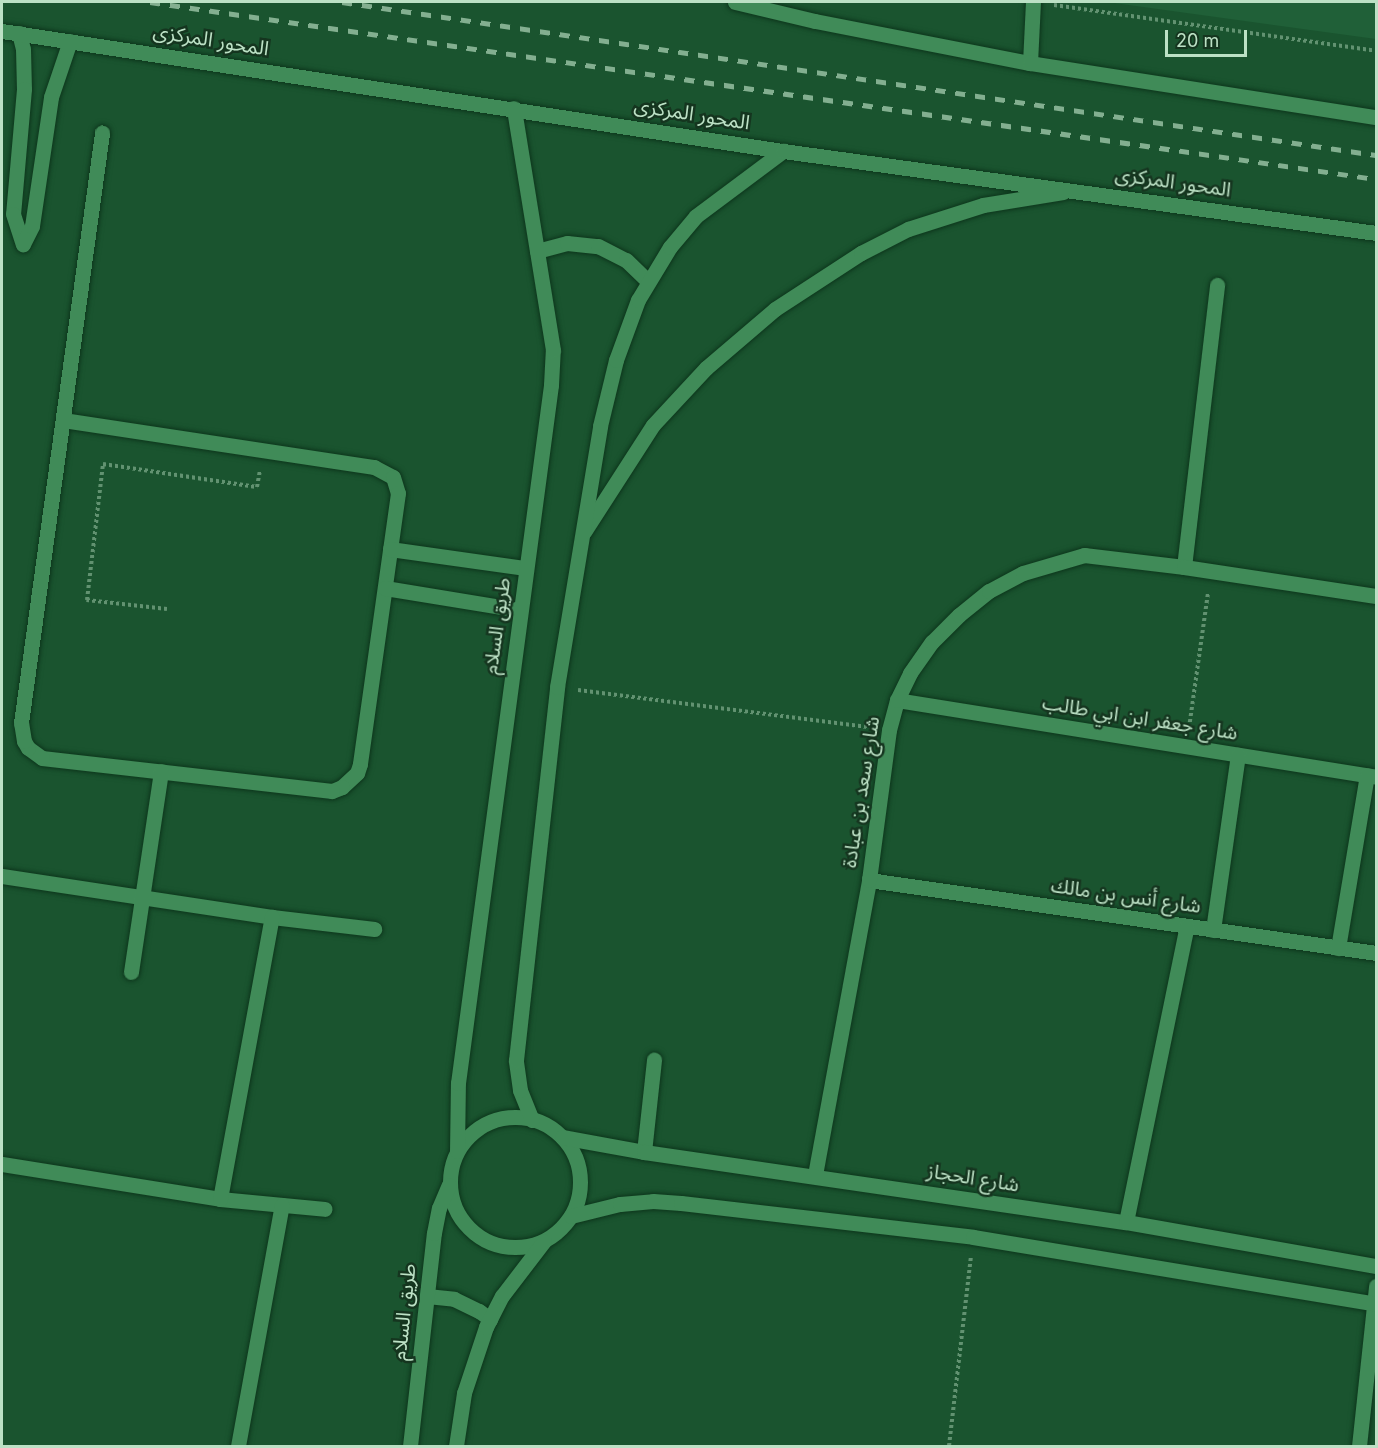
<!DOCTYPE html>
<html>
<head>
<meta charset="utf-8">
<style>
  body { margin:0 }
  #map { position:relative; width:1378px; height:1448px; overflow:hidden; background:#1a542f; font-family:Inter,"Noto Sans Arabic",sans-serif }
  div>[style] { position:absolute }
  .built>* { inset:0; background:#206038 }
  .path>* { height:4px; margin-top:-2px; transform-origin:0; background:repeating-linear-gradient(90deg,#629271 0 3px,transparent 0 6px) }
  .roads { filter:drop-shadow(0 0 2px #0d361c) drop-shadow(0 0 2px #0d361c) }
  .service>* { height:15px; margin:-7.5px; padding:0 7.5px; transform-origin:7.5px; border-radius:7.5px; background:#408b58 }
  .pedestrian>* { height:15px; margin:-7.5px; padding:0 7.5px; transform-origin:7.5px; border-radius:7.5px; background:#408b58 }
  .minor>* { height:15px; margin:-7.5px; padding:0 7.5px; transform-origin:7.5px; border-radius:7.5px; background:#408b58 }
  .minor>.ring { margin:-7.5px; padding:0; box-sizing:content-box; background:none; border:15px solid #408b58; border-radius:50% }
  .tertiary>* { height:15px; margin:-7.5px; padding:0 7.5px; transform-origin:7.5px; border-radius:7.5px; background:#408b58 }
  .secondary>* { height:15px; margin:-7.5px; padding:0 7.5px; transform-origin:7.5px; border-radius:7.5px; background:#408b58 }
  .rail>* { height:4.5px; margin-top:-2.25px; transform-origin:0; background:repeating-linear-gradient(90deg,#83af90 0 10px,transparent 0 20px) }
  span { translate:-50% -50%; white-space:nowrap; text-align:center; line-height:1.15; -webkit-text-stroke:5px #15351f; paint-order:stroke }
  .street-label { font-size:20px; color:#bce1c5 }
  .frame { position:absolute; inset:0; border:3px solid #bce1c5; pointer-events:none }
  .scale { position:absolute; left:1165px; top:30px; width:82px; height:27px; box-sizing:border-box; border:3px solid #bce1c5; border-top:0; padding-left:8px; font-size:18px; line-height:21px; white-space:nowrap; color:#bce1c5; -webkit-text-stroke:4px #15351f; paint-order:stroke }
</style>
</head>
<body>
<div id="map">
  <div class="built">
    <div style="clip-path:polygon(1107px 2px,1376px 2px,1376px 39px)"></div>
  </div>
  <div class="path">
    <div style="left:1054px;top:5px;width:325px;rotate:8.1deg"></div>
    <div style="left:167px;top:609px;width:81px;rotate:-173.6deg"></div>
    <div style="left:87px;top:600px;width:137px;rotate:-83.3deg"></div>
    <div style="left:103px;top:464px;width:156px;rotate:8.5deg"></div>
    <div style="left:257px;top:487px;width:17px;rotate:-80deg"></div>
    <div style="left:578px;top:690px;width:292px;rotate:7.3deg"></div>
    <div style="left:1189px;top:728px;width:136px;rotate:-82deg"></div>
    <div style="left:949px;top:1446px;width:191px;rotate:-83.4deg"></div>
  </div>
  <div class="roads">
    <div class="service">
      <div style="left:19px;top:33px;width:16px;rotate:76deg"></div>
      <div style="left:23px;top:49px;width:40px;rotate:88.6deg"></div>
      <div style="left:24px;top:89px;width:125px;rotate:95deg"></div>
      <div style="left:13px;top:214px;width:32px;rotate:72deg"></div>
      <div style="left:1030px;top:63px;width:61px;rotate:-87.2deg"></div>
      <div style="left:23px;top:244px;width:20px;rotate:-63deg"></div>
      <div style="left:32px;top:226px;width:130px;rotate:-81.6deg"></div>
      <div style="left:51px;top:97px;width:59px;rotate:-71.3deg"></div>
      <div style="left:63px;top:420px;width:315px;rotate:8.6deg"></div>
      <div style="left:374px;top:467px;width:21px;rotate:28deg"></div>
      <div style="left:393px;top:477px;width:17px;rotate:73deg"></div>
      <div style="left:398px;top:493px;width:274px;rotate:98deg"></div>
      <div style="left:360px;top:764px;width:9px;rotate:108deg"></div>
      <div style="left:357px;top:773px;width:21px;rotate:137deg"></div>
      <div style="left:342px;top:787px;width:11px;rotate:158deg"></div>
      <div style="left:332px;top:791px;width:292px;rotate:-173.5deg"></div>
      <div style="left:42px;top:758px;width:17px;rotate:-144deg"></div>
      <div style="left:28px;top:748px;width:8px;rotate:-120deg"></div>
      <div style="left:24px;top:741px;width:18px;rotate:-99deg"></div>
      <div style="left:21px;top:723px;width:596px;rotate:-82.18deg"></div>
      <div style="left:390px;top:549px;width:137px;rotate:8deg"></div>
      <div style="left:1184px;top:567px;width:284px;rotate:-83.3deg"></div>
      <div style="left:385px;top:588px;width:137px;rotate:9.3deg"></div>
      <div style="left:644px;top:1152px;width:93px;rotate:-83.8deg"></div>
    </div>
    <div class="pedestrian">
      <div style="left:2px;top:876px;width:273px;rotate:8.6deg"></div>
      <div style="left:272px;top:917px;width:103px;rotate:6.7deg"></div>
      <div style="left:131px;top:972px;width:203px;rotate:-81.5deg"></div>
      <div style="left:2px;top:1164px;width:221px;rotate:9.1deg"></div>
      <div style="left:220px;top:1199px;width:105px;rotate:5.4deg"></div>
      <div style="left:220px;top:1199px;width:287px;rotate:-79.6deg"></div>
      <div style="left:238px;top:1446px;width:245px;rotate:-79.7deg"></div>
    </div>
    <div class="minor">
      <div style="left:537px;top:251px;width:31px;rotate:-15deg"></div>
      <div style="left:567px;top:243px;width:31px;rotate:6deg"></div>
      <div style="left:598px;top:246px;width:31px;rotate:27deg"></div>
      <div style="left:626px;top:260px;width:30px;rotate:44deg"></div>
      <div style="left:584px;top:532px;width:127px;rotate:-57.2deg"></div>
      <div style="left:653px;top:425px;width:78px;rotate:-47.1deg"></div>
      <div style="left:706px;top:368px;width:91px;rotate:-40.5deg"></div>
      <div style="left:775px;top:309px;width:103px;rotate:-33.1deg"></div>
      <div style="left:861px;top:253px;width:53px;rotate:-27.1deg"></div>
      <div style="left:908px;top:229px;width:79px;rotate:-17.7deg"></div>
      <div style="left:983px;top:205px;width:81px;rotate:-9.2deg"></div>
      <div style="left:897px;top:700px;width:485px;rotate:9.1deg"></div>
      <div style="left:869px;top:880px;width:512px;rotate:8.19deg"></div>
      <div style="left:1213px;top:930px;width:177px;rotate:-81.9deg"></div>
      <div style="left:1338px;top:948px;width:175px;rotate:-80.5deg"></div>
      <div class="ring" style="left:450px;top:1117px;width:115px;height:115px"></div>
      <div style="left:532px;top:1120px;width:32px;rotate:-112deg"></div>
      <div style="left:520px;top:1090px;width:30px;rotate:-98deg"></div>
      <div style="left:516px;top:1060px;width:375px;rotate:-83.7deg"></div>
      <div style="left:557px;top:687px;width:265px;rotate:-80.6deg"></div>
      <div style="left:600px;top:426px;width:68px;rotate:-76.4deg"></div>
      <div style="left:616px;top:360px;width:64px;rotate:-69.9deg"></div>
      <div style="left:638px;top:300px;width:62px;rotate:-58.9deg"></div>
      <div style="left:670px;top:247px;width:40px;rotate:-50deg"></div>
      <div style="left:696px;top:216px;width:109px;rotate:-36.8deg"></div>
      <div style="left:457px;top:1151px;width:68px;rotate:-89.2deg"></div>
      <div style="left:458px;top:1083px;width:704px;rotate:-82.41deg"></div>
      <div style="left:551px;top:385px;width:35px;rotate:-87deg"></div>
      <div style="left:553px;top:350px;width:245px;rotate:-99.2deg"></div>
      <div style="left:815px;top:1175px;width:300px;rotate:-79.6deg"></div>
      <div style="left:869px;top:880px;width:151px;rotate:-82.4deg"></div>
      <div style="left:889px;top:730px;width:31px;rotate:-75deg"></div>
      <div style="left:897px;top:700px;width:30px;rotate:-64deg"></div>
      <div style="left:910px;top:673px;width:38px;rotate:-55deg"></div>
      <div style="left:932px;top:642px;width:38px;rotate:-45deg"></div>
      <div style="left:959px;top:615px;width:38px;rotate:-39deg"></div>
      <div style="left:989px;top:591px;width:38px;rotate:-28deg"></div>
      <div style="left:1023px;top:573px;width:64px;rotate:-16.4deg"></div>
      <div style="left:1084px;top:555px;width:101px;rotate:6.8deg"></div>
      <div style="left:1184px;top:567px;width:194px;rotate:8.6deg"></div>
      <div style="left:1126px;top:1222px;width:302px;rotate:-78.4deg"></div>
      <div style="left:427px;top:1296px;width:27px;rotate:6deg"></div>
      <div style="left:454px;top:1299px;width:28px;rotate:26deg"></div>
      <div style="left:479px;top:1311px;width:14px;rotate:36deg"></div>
      <div style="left:410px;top:1446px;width:214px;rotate:-83.6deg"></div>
      <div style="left:434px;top:1233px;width:25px;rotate:-79deg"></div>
      <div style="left:439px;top:1208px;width:25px;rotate:-67deg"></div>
      <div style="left:456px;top:1446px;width:54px;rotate:-81.4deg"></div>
      <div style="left:464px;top:1393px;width:70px;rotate:-71.6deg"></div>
      <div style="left:486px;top:1327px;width:35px;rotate:-63deg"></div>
      <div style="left:502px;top:1296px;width:69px;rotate:-52.6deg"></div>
      <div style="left:1359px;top:1446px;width:161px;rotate:-83.9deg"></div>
    </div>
    <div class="tertiary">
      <div style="left:562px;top:1137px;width:83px;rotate:10.4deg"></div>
      <div style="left:644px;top:1152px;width:487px;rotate:8.3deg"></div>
      <div style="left:1126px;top:1222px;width:254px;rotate:10deg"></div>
      <div style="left:571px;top:1216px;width:50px;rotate:-13.8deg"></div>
      <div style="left:620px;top:1204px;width:33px;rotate:-5deg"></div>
      <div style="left:653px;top:1201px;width:28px;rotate:4deg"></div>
      <div style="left:681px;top:1203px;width:294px;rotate:6.6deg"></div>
      <div style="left:973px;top:1237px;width:409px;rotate:9.4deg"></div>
    </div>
    <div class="secondary">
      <div style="left:735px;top:2px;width:82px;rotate:13.4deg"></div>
      <div style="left:815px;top:21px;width:219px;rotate:11.1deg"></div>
      <div style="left:1030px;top:63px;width:350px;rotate:8.9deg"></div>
      <div style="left:2px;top:31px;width:790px;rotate:8.74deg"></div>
      <div style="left:783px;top:151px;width:599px;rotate:7.87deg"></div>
    </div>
  </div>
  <div class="rail">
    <div style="left:150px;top:2px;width:1239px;rotate:8.22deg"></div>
    <div style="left:342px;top:2px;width:1045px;rotate:8.42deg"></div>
  </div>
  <div class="street-label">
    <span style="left:211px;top:40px;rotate:9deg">المحور المركزى</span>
    <span style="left:692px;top:114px;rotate:9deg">المحور المركزى</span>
    <span style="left:1173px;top:182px;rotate:8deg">المحور المركزى</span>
    <span style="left:497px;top:626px;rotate:-82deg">طريق السلام</span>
    <span style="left:1140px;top:718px;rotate:9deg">شارع جعفر ابن ابي طالب</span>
    <span style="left:861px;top:792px;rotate:-81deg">شارع سعد بن عبادة</span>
    <span style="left:1126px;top:896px;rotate:8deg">شارع أنس بن مالك</span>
    <span style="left:973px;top:1178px;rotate:9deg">شارع الحجاز</span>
    <span style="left:404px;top:1312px;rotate:-84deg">طريق السلام</span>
  </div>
  <div class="frame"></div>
  <div class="scale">20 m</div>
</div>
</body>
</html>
